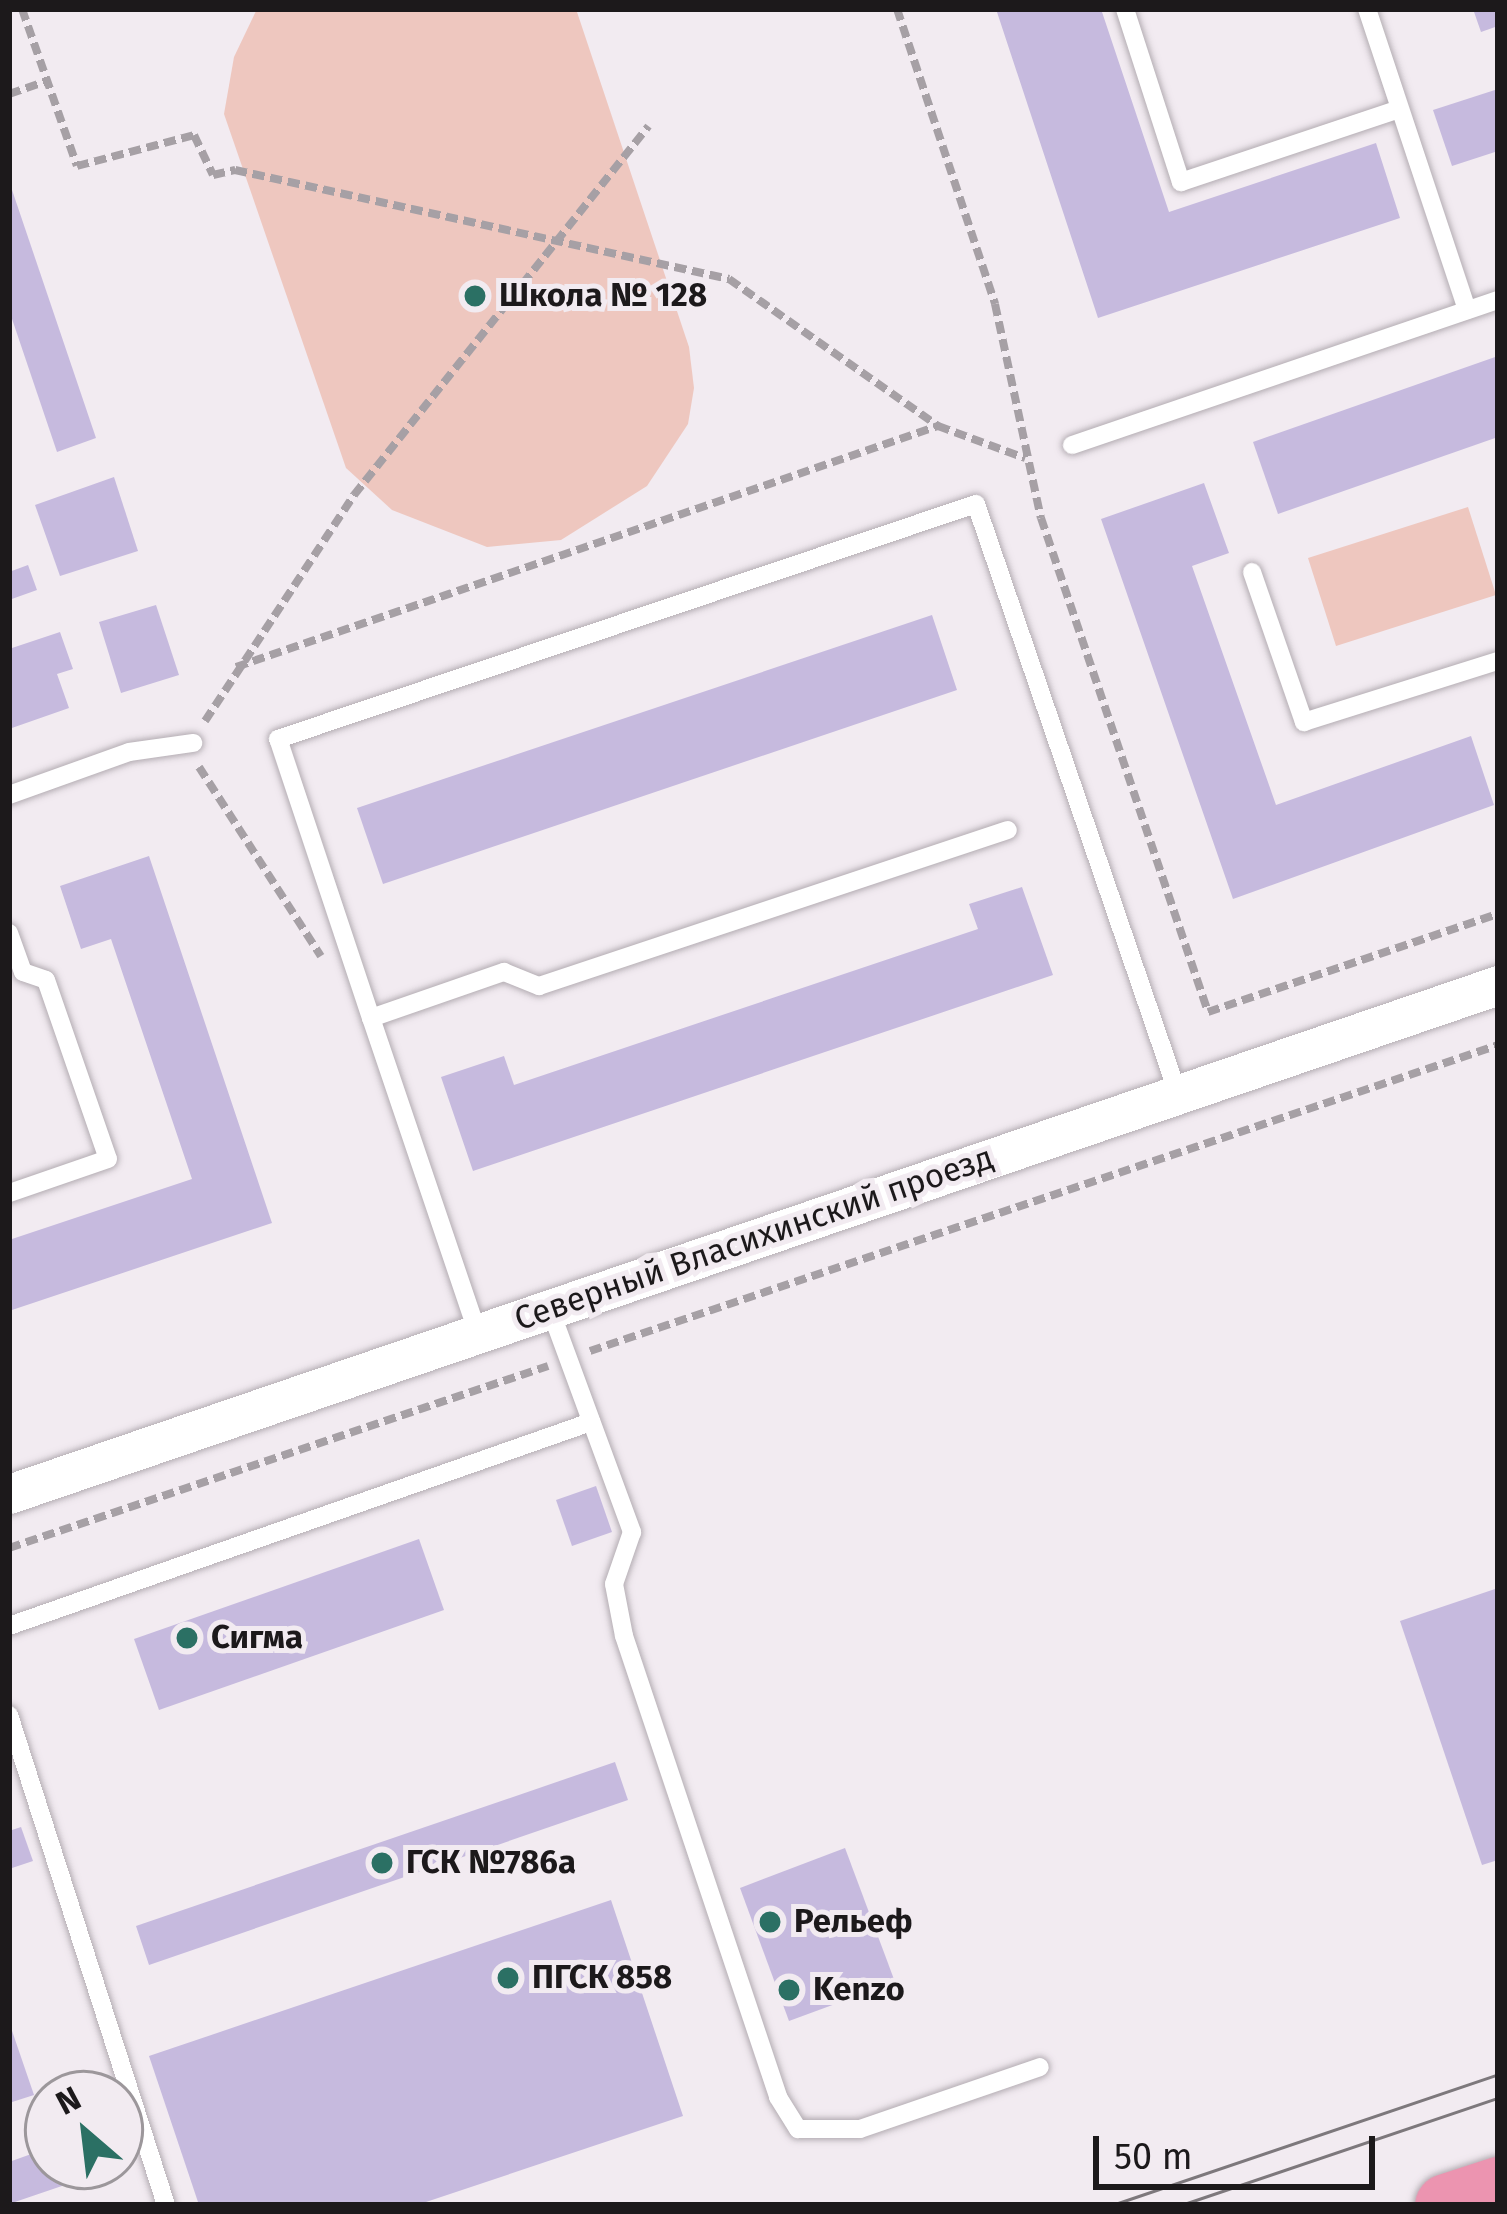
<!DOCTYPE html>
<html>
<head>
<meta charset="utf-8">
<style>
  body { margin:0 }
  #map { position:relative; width:1507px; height:2214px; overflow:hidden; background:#f2ebf1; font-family:"Fira Sans",sans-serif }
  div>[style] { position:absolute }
  .green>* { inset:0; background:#eec7bf }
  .building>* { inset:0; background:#c6bade }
  .path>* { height:8px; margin-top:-4px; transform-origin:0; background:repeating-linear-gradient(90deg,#a6a0a5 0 12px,transparent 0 18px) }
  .roads { filter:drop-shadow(0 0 3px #b4adb3) drop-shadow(0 0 3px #b4adb3) }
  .service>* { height:18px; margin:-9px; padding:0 9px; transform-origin:9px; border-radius:9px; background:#fff }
  .minor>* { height:39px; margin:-19.5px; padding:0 19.5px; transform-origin:19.5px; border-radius:19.5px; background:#fff }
  .trunk>* { height:63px; margin:-31.5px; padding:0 31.5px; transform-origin:31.5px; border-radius:31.5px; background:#ec94b0 }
  .tram>* { height:3px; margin:-1.5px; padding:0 1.5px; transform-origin:1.5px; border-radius:1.5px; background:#7d787c }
  .dots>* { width:33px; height:33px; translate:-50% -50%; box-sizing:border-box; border:6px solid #f2ebf1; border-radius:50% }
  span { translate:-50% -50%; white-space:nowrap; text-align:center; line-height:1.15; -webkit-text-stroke:10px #f2ebf1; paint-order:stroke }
  .poi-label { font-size:33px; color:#1c191b; font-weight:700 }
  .left { translate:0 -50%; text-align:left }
  .street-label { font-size:33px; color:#1c191b }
  .frame { position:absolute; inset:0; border:12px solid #1c191b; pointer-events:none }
  .north { position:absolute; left:24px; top:2070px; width:120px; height:120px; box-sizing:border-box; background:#f2ebf1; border:3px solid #9c979b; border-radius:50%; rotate:332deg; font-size:33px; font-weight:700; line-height:48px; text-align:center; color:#1c191b }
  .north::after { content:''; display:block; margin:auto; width:42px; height:54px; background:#2b7064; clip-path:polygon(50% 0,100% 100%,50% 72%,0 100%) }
  .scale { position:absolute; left:1093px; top:2136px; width:282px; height:54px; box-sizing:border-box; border:6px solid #1c191b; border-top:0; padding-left:15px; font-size:36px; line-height:42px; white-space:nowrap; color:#1c191b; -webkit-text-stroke:9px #f2ebf1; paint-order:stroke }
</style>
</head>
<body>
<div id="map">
  <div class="green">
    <div style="clip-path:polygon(257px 9px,576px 9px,689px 347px,694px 388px,688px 424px,647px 486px,561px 540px,487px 547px,392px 510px,346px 468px,224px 114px,234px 57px)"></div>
    <div style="clip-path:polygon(1468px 507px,1496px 595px,1336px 646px,1308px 558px)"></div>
  </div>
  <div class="building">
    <div style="clip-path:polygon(996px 9px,1101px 9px,1169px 212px,1376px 143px,1400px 218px,1098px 318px)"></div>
    <div style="clip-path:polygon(1473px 9px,1498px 9px,1498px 26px,1481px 32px)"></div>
    <div style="clip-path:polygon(1498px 89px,1498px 151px,1452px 166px,1433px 110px)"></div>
    <div style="clip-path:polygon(10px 184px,96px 438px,57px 452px,9px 310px)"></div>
    <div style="clip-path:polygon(1498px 356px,1498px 437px,1278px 514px,1253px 442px)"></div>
    <div style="clip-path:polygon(114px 477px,138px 551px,60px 576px,35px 505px)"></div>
    <div style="clip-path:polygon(1204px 483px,1229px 553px,1192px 566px,1276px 805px,1471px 736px,1494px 805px,1233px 899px,1101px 519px)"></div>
    <div style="clip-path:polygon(28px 565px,37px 590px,9px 600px,9px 572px)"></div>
    <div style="clip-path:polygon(156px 605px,179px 675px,121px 693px,99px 622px)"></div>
    <div style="clip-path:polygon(932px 615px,957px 690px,383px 884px,357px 808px)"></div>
    <div style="clip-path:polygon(60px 632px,73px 669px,57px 674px,69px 708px,9px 729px,9px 649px)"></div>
    <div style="clip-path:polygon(149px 856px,272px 1223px,12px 1310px,9px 1240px,192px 1179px,111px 939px,81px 949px,60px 886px)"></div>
    <div style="clip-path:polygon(1022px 887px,1053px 975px,473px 1171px,441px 1077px,504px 1056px,514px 1085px,978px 929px,969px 904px)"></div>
    <div style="clip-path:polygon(596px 1486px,612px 1532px,572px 1546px,556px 1500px)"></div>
    <div style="clip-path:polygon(419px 1539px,444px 1610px,159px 1710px,134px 1639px)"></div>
    <div style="clip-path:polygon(1498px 1588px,1498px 1860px,1482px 1865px,1400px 1621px)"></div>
    <div style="clip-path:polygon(615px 1762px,628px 1800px,149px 1965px,136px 1926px)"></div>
    <div style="clip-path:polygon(21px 1827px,33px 1861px,9px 1869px,9px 1831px)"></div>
    <div style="clip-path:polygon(845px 1848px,895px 1982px,789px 2021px,740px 1888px)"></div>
    <div style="clip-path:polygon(611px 1900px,683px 2116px,417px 2205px,199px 2205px,149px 2056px)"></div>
    <div style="clip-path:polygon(9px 2022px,34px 2095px,9px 2103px)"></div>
    <div style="clip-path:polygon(48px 2148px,48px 2166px,106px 2171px,9px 2204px,9px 2162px)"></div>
  </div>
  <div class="path">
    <div style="left:22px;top:9px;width:166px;rotate:70.7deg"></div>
    <div style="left:77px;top:166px;width:121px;rotate:-14.8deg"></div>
    <div style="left:194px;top:135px;width:44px;rotate:64.6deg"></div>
    <div style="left:213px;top:175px;width:23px;rotate:-13deg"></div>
    <div style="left:235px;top:170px;width:506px;rotate:12.44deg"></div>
    <div style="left:729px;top:279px;width:256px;rotate:35.1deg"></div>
    <div style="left:897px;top:9px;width:311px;rotate:71.6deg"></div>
    <div style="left:995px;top:304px;width:219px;rotate:77.9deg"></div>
    <div style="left:1041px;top:518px;width:521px;rotate:71.32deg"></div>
    <div style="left:1208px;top:1012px;width:306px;rotate:-18.7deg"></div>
    <div style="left:9px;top:94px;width:40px;rotate:-18.9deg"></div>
    <div style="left:236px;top:667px;width:742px;rotate:-18.95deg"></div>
    <div style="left:938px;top:426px;width:93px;rotate:20.2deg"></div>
    <div style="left:205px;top:721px;width:271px;rotate:-56.6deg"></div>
    <div style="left:354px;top:495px;width:472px;rotate:-51.4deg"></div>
    <div style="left:199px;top:767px;width:225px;rotate:57.2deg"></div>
    <div style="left:590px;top:1351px;width:958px;rotate:-18.62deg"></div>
    <div style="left:9px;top:1548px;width:569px;rotate:-18.66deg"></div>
  </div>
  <div class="roads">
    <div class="service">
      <div style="left:1125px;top:9px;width:182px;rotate:72.1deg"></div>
      <div style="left:1181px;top:182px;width:230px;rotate:-18.5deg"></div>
      <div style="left:1367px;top:9px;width:317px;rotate:71.6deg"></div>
      <div style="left:1072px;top:445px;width:450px;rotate:-18.8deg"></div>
      <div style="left:1252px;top:572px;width:159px;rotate:70.9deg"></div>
      <div style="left:1304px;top:722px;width:203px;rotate:-17.5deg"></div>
      <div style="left:9px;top:795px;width:127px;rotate:-19.7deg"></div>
      <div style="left:129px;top:752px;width:65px;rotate:-8deg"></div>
      <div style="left:9px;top:933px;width:41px;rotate:70.3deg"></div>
      <div style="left:23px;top:972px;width:24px;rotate:19deg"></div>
      <div style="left:46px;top:980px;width:189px;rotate:70.9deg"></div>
      <div style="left:108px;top:1159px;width:105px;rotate:161deg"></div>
      <div style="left:371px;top:1018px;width:294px;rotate:-108.4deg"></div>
      <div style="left:278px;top:739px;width:736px;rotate:-18.61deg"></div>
      <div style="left:976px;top:504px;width:624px;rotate:71.1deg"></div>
      <div style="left:550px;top:1309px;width:238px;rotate:69.8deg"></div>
      <div style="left:632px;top:1532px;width:55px;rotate:109.1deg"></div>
      <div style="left:614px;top:1584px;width:53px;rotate:79.1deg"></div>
      <div style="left:624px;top:1636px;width:486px;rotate:71.5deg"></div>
      <div style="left:778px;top:2097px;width:38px;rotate:58deg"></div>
      <div style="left:798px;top:2129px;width:62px"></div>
      <div style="left:860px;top:2129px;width:190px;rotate:-19deg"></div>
      <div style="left:478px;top:1334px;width:334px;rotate:-108.7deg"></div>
      <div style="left:371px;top:1018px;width:141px;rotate:-19.1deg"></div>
      <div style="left:504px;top:972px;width:38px;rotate:22deg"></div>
      <div style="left:539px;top:986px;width:494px;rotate:-18.4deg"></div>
      <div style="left:9px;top:1626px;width:617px;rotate:-19.32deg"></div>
      <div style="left:9px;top:1715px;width:515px;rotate:72.23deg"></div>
    </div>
    <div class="minor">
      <div style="left:9px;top:1494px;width:1574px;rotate:-18.87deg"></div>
    </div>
    <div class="trunk">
      <div style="left:1446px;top:2205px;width:55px;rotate:-18.1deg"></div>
    </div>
  </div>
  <div class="tram">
    <div style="left:1112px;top:2205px;width:408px;rotate:-18.7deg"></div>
    <div style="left:1181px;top:2205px;width:335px;rotate:-18.7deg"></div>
  </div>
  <div class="dots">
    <div style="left:475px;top:296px;background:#2b7064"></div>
    <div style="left:187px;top:1638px;background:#2b7064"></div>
    <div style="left:382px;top:1863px;background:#2b7064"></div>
    <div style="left:770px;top:1922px;background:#2b7064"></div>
    <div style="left:508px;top:1978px;background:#2b7064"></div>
    <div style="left:789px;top:1990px;background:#2b7064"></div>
  </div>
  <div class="poi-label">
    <span class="left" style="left:499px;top:296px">Школа № 128</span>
    <span class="left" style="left:211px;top:1638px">Сигма</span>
    <span class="left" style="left:406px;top:1863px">ГСК №786а</span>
    <span class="left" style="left:794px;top:1922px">Рельеф</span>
    <span class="left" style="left:532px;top:1978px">ПГСК 858</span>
    <span class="left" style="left:813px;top:1990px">Kenzo</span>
  </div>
  <div class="street-label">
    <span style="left:754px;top:1239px;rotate:-19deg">Северный Власихинский проезд</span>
  </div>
  <div class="frame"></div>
  <div class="north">N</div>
  <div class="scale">50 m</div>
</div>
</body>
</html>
